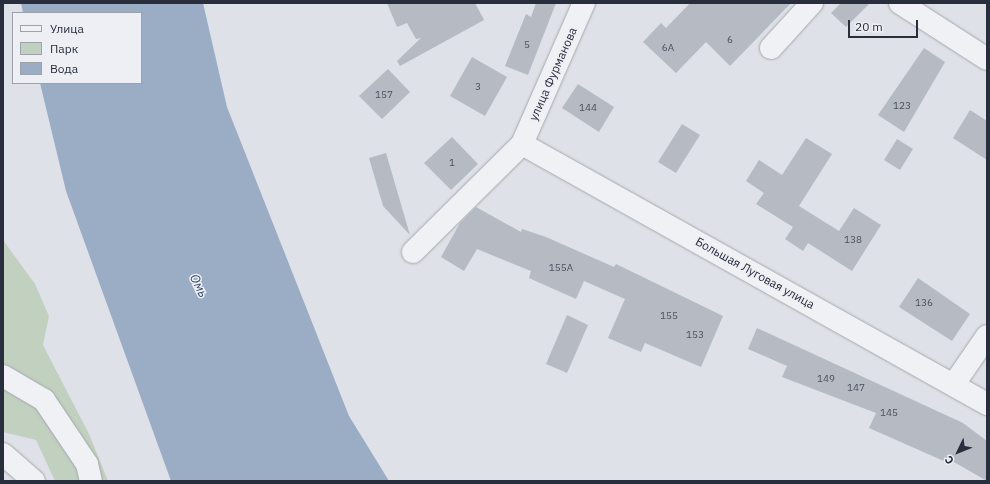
<!DOCTYPE html>
<html>
<head>
<meta charset="utf-8">
<style>
  body { margin:0 }
  #map { position:relative; width:990px; height:484px; overflow:hidden; background:#dee1e7; font-family:"IBM Plex Sans",sans-serif }
  div>[style] { position:absolute }
  .green>* { inset:0; background:#c2d0bf }
  .water>* { inset:0; background:#9aadc5 }
  .building>* { inset:0; background:#b5bac3 }
  .roads { filter:drop-shadow(0 0 1px #a4a8b0) drop-shadow(0 0 1px #a4a8b0) }
  .minor>* { height:22px; margin:-11px; padding:0 11px; transform-origin:11px; border-radius:11px; background:#f0f1f5 }
  span { translate:-50% -50%; white-space:nowrap; text-align:center; line-height:1.15; -webkit-text-stroke:3px #edeff4; paint-order:stroke }
  .number-label { font-size:10px; color:#4b515e }
  .number-label span { -webkit-text-stroke-width:0 }
  .street-label { font-size:12px; color:#282e3c }
  .water-label { font-size:13px; color:#344b6e; font-style:italic }
  .frame { position:absolute; inset:0; border:4px solid #282e3c; pointer-events:none }
  .legend { position:absolute; left:12px; top:12px; width:130px; height:72px; box-sizing:border-box; background:#edeff4; border:1px solid #9ea2aa; margin:0; padding:5px 7px; list-style:none; font-size:12px; color:#282e3c }
  .legend li { display:flex; align-items:center; gap:8px; height:20px }
  .legend b { width:20px; border:1px solid #9ea2aa }
  .north { position:absolute; left:938px; top:432px; width:40px; height:40px; -webkit-text-stroke:3px #edeff4; paint-order:stroke; rotate:227deg; font-size:11px; font-weight:700; line-height:16px; text-align:center; color:#282e3c }
  .north::after { content:''; display:block; margin:auto; width:14px; height:18px; background:#282e3c; clip-path:polygon(50% 0,100% 100%,50% 72%,0 100%) }
  .scale { position:absolute; left:848px; top:20px; width:70px; height:18px; box-sizing:border-box; border:2px solid #282e3c; border-top:0; padding-left:5px; font-size:12px; line-height:14px; white-space:nowrap; color:#282e3c; -webkit-text-stroke:3px #edeff4; paint-order:stroke }
</style>
</head>
<body>
<div id="map">
  <div class="green">
    <div style="clip-path:polygon(3px 240px,35px 284px,49px 316px,43px 345px,89px 434px,108px 481px,55px 481px,36px 440px,3px 432px)"></div>
  </div>
  <div class="water">
    <div style="clip-path:polygon(21px 3px,203px 3px,227px 107px,349px 416px,389px 481px,171px 481px,66px 191px,40px 83px,141px 83px,141px 13px,23px 13px)"></div>
  </div>
  <div class="building">
    <div style="clip-path:polygon(387px 3px,475px 3px,484px 20px,400px 66px,397px 61px,421px 38px,416px 39px,407px 23px,397px 27px)"></div>
    <div style="clip-path:polygon(536px 3px,556px 3px,528px 75px,505px 66px,526px 14px,531px 17px)"></div>
    <div style="clip-path:polygon(690px 3px,791px 3px,730px 66px,706px 42px,676px 73px,643px 42px,661px 23px,666px 28px)"></div>
    <div style="clip-path:polygon(841px 3px,870px 3px,846px 27px,831px 13px)"></div>
    <div style="clip-path:polygon(924px 48px,945px 62px,904px 132px,878px 115px)"></div>
    <div style="clip-path:polygon(472px 57px,507px 77px,485px 116px,450px 96px)"></div>
    <div style="clip-path:polygon(388px 69px,410px 92px,382px 119px,359px 96px)"></div>
    <div style="clip-path:polygon(578px 84px,614px 107px,599px 132px,562px 108px)"></div>
    <div style="clip-path:polygon(970px 110px,987px 121px,987px 160px,953px 138px)"></div>
    <div style="clip-path:polygon(682px 124px,700px 135px,676px 173px,658px 162px)"></div>
    <div style="clip-path:polygon(452px 137px,478px 164px,451px 190px,424px 163px)"></div>
    <div style="clip-path:polygon(806px 138px,832px 154px,799px 206px,839px 231px,854px 208px,881px 225px,852px 271px,808px 243px,803px 251px,785px 239px,793px 227px,756px 204px,764px 193px,746px 181px,759px 160px,782px 175px)"></div>
    <div style="clip-path:polygon(897px 139px,913px 149px,900px 170px,884px 160px)"></div>
    <div style="clip-path:polygon(386px 153px,410px 235px,383px 206px,369px 158px)"></div>
    <div style="clip-path:polygon(476px 207px,521px 232px,522px 229px,546px 237px,614px 267px,616px 264px,723px 316px,701px 367px,645px 343px,641px 352px,608px 338px,625px 299px,584px 281px,576px 299px,529px 278px,531px 271px,477px 249px,464px 271px,441px 257px,460px 223px)"></div>
    <div style="clip-path:polygon(918px 278px,970px 314px,952px 341px,899px 307px)"></div>
    <div style="clip-path:polygon(567px 315px,588px 325px,567px 373px,546px 364px)"></div>
    <div style="clip-path:polygon(757px 328px,963px 423px,987px 441px,987px 481px,947px 458px,946px 462px,869px 428px,876px 413px,782px 377px,787px 366px,748px 349px)"></div>
  </div>
  <div class="roads">
    <div class="minor">
      <div style="left:900px;top:3px;width:103px;rotate:32.8deg"></div>
      <div style="left:771px;top:48px;width:61px;rotate:-47.7deg"></div>
      <div style="left:522px;top:144px;width:533px;rotate:29.21deg"></div>
      <div style="left:413px;top:252px;width:153px;rotate:-44.7deg"></div>
      <div style="left:522px;top:144px;width:154px;rotate:-66.3deg"></div>
      <div style="left:3px;top:376px;width:48px;rotate:30.3deg"></div>
      <div style="left:44px;top:400px;width:77px;rotate:56.1deg"></div>
      <div style="left:87px;top:464px;width:17px;rotate:77deg"></div>
      <div style="left:954px;top:384px;width:58px;rotate:-55.5deg"></div>
      <div style="left:3px;top:454px;width:41px;rotate:41.1deg"></div>
    </div>
  </div>
  <div class="number-label">
    <span style="left:730px;top:40px">6</span>
    <span style="left:527px;top:45px">5</span>
    <span style="left:668px;top:48px">6А</span>
    <span style="left:478px;top:87px">3</span>
    <span style="left:384px;top:95px">157</span>
    <span style="left:902px;top:106px">123</span>
    <span style="left:588px;top:108px">144</span>
    <span style="left:452px;top:163px">1</span>
    <span style="left:853px;top:240px">138</span>
    <span style="left:561px;top:268px">155А</span>
    <span style="left:924px;top:303px">136</span>
    <span style="left:669px;top:316px">155</span>
    <span style="left:695px;top:335px">153</span>
    <span style="left:826px;top:379px">149</span>
    <span style="left:856px;top:388px">147</span>
    <span style="left:889px;top:413px">145</span>
  </div>
  <div class="street-label">
    <span style="left:553px;top:74px;rotate:-66deg">улица Фурманова</span>
    <span style="left:755px;top:273px;rotate:29deg">Большая Луговая улица</span>
  </div>
  <div class="water-label">
    <span style="left:198px;top:286px;rotate:64deg">Омь</span>
  </div>
  <div class="frame"></div>
  <ul class="legend">
  <li><b style="height:5px;background:#f0f1f5"></b>Улица</li>
  <li><b style="height:11px;background:#c2d0bf"></b>Парк</li>
  <li><b style="height:11px;background:#9aadc5"></b>Вода</li>
  </ul>
  <div class="north">С</div>
  <div class="scale">20 m</div>
</div>
</body>
</html>
